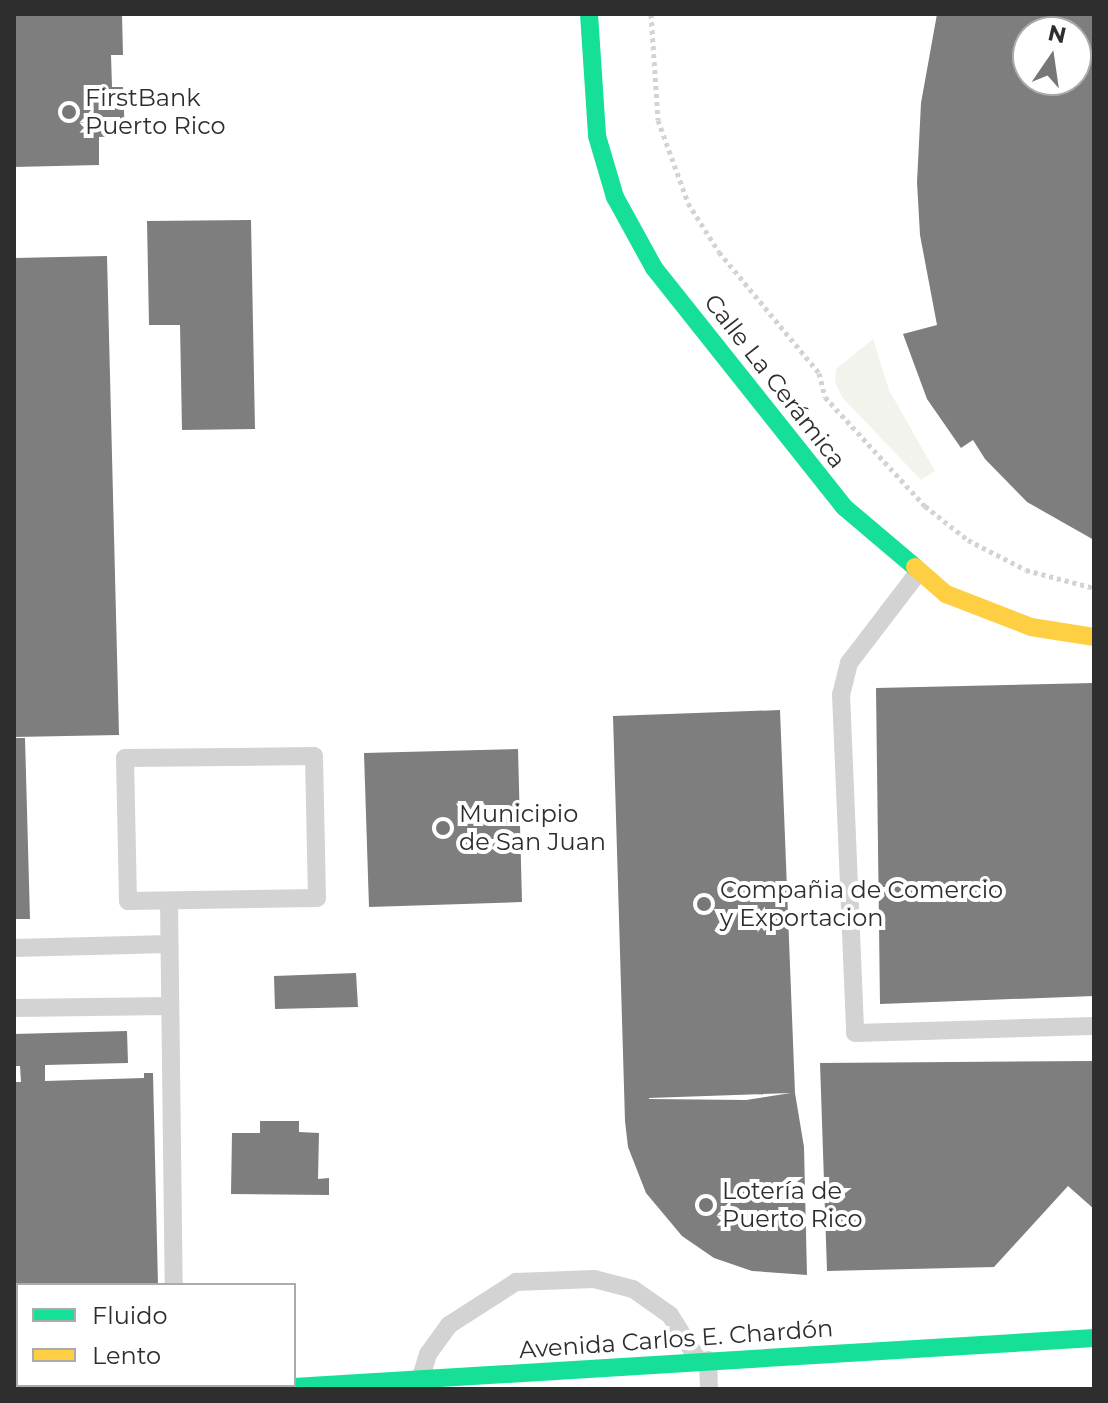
<!DOCTYPE html>
<html>
<head>
<meta charset="utf-8">
<style>
  body { margin:0 }
  #map { position:relative; width:1108px; height:1403px; overflow:hidden; background:#fff; font-family:Montserrat,sans-serif }
  div>[style] { position:absolute }
  .green>* { inset:0; background:#f2f3ec }
  .building>* { inset:0; background:#7e7e7e }
  .path>* { height:5px; margin-top:-2.5px; transform-origin:0; background:repeating-linear-gradient(90deg,#d3d3d3 0 4px,transparent 0 8px) }
  .lane>* { height:18px; margin:-9px; padding:0 9px; transform-origin:9px; border-radius:9px; background:#d3d3d3 }
  .fast>* { height:18px; margin:-9px; padding:0 9px; transform-origin:9px; border-radius:9px; background:#16e098 }
  .slow>* { height:18px; margin:-9px; padding:0 9px; transform-origin:9px; border-radius:9px; background:#ffcf43 }
  .dots>* { width:22px; height:22px; translate:-50% -50%; box-sizing:border-box; border:4px solid #fff; border-radius:50% }
  span { translate:-50% -50%; white-space:nowrap; text-align:center; line-height:1.15; -webkit-text-stroke:8px #fff; paint-order:stroke }
  .poi-label { font-size:24px; color:#2e2e2e }
  .left { translate:0 -50%; text-align:left }
  .street-label { font-size:24px; color:#2e2e2e }
  .frame { position:absolute; inset:0; border:16px solid #2e2e2e; pointer-events:none }
  .legend { position:absolute; left:16px; top:1283px; width:280px; height:104px; box-sizing:border-box; background:#fff; border:2px solid #ababab; margin:0; padding:10px 14px; list-style:none; font-size:24px; color:#2e2e2e }
  .legend li { display:flex; align-items:center; gap:16px; height:40px }
  .legend b { width:40px; border:2px solid #ababab }
  .north { position:absolute; left:1012px; top:16px; width:80px; height:80px; box-sizing:border-box; background:#fff; border:2px solid #ababab; border-radius:50%; rotate:13deg; font-size:22px; font-weight:700; line-height:32px; text-align:center; color:#2e2e2e }
  .north::after { content:''; display:block; margin:auto; width:28px; height:36px; background:#777; clip-path:polygon(50% 0,100% 100%,50% 72%,0 100%) }
</style>
</head>
<body>
<div id="map">
  <div class="green">
    <div style="clip-path:polygon(873px 339px,889px 390px,935px 471px,921px 480px,842px 397px,835px 382px,836px 369px)"></div>
  </div>
  <div class="building">
    <div style="clip-path:polygon(14px 14px,122px 14px,123px 55px,111px 55px,112px 87px,123px 87px,125px 136px,99px 137px,99px 165px,14px 167px)"></div>
    <div style="clip-path:polygon(evenodd,937px 14px,1094px 14px,1094px 540px,1027px 502px,985px 459px,973px 440px,961px 448px,927px 399px,903px 334px,937px 325px,920px 235px,917px 182px,921px 103px,937px 14px,1028px 32px,1076px 32px,1076px 80px,1028px 80px,1028px 32px)"></div>
    <div style="clip-path:polygon(251px 220px,255px 429px,182px 430px,180px 325px,149px 325px,147px 221px)"></div>
    <div style="clip-path:polygon(107px 256px,119px 735px,14px 737px,14px 258px)"></div>
    <div style="clip-path:polygon(1094px 683px,1094px 996px,880px 1004px,876px 688px)"></div>
    <div style="clip-path:polygon(evenodd,780px 710px,795px 1093px,804px 1147px,807px 1275px,752px 1271px,714px 1258px,682px 1236px,646px 1193px,628px 1147px,625px 1121px,613px 716px,780px 710px,791px 1093px,746px 1100px,649px 1099px,649px 1098px,791px 1093px)"></div>
    <div style="clip-path:polygon(14px 738px,25px 738px,30px 919px,14px 919px)"></div>
    <div style="clip-path:polygon(518px 749px,522px 902px,369px 907px,364px 753px)"></div>
    <div style="clip-path:polygon(356px 973px,358px 1007px,275px 1009px,274px 976px)"></div>
    <div style="clip-path:polygon(127px 1031px,128px 1063px,45px 1065px,45px 1081px,144px 1078px,144px 1073px,153px 1073px,158px 1285px,18px 1285px,14px 1327px,14px 1082px,21px 1082px,20px 1066px,14px 1066px,14px 1034px)"></div>
    <div style="clip-path:polygon(1094px 1061px,1094px 1209px,1068px 1186px,994px 1267px,827px 1271px,820px 1063px)"></div>
    <div style="clip-path:polygon(260px 1121px,299px 1121px,299px 1132px,319px 1133px,318px 1179px,329px 1178px,329px 1195px,231px 1194px,232px 1133px,260px 1133px)"></div>
  </div>
  <div class="path">
    <div style="left:651px;top:14px;width:106px;rotate:86.2deg"></div>
    <div style="left:658px;top:120px;width:88px;rotate:70.1deg"></div>
    <div style="left:688px;top:203px;width:58px;rotate:57.7deg"></div>
    <div style="left:719px;top:252px;width:157px;rotate:50.4deg"></div>
    <div style="left:819px;top:373px;width:25px;rotate:76deg"></div>
    <div style="left:825px;top:397px;width:148px;rotate:47.5deg"></div>
    <div style="left:925px;top:506px;width:55px;rotate:38.3deg"></div>
    <div style="left:968px;top:540px;width:65px;rotate:27.3deg"></div>
    <div style="left:1026px;top:570px;width:70px;rotate:14.8deg"></div>
  </div>
  <div class="lane">
    <div style="left:917px;top:574px;width:112px;rotate:127.4deg"></div>
    <div style="left:849px;top:663px;width:32px;rotate:104deg"></div>
    <div style="left:841px;top:694px;width:339px;rotate:87.6deg"></div>
    <div style="left:855px;top:1033px;width:239px;rotate:-1.7deg"></div>
    <div style="left:314px;top:756px;width:142px;rotate:88.8deg"></div>
    <div style="left:317px;top:898px;width:189px;rotate:179.1deg"></div>
    <div style="left:128px;top:901px;width:143px;rotate:-91.2deg"></div>
    <div style="left:125px;top:758px;width:189px;rotate:-0.6deg"></div>
    <div style="left:169px;top:901px;width:384px;rotate:89.3deg"></div>
    <div style="left:14px;top:948px;width:155px;rotate:-1.5deg"></div>
    <div style="left:14px;top:1008px;width:156px;rotate:-0.7deg"></div>
    <div style="left:708px;top:1360px;width:29px;rotate:88deg"></div>
    <div style="left:421px;top:1377px;width:24px;rotate:-73deg"></div>
    <div style="left:428px;top:1354px;width:36px;rotate:-54deg"></div>
    <div style="left:449px;top:1325px;width:80px;rotate:-32.7deg"></div>
    <div style="left:516px;top:1282px;width:78px;rotate:-2.2deg"></div>
    <div style="left:594px;top:1279px;width:40px;rotate:14.4deg"></div>
    <div style="left:633px;top:1289px;width:45px;rotate:35.1deg"></div>
    <div style="left:670px;top:1315px;width:54px;rotate:57.8deg"></div>
    <div style="left:176px;top:1385px;width:4px;rotate:90deg"></div>
  </div>
  <div class="fast">
    <div style="left:589px;top:14px;width:122px;rotate:86.2deg"></div>
    <div style="left:597px;top:136px;width:64px;rotate:73.6deg"></div>
    <div style="left:615px;top:197px;width:81px;rotate:61.2deg"></div>
    <div style="left:654px;top:268px;width:305px;rotate:51.5deg"></div>
    <div style="left:844px;top:507px;width:93px;rotate:40.2deg"></div>
    <div style="left:261px;top:1389px;width:835px;rotate:-3.5deg"></div>
  </div>
  <div class="slow">
    <div style="left:915px;top:567px;width:41px;rotate:41.1deg"></div>
    <div style="left:946px;top:594px;width:91px;rotate:21.2deg"></div>
    <div style="left:1031px;top:627px;width:64px;rotate:9deg"></div>
  </div>
  <div class="dots">
    <div style="left:69px;top:112px;background:#777"></div>
    <div style="left:443px;top:828px;background:#777"></div>
    <div style="left:704px;top:904px;background:#777"></div>
    <div style="left:706px;top:1205px;background:#777"></div>
  </div>
  <div class="poi-label">
    <span class="left" style="left:85px;top:112px">FirstBank<br>Puerto Rico</span>
    <span class="left" style="left:459px;top:828px">Municipio<br>de San Juan</span>
    <span class="left" style="left:720px;top:904px">Compañia de Comercio<br>y Exportacion</span>
    <span class="left" style="left:722px;top:1205px">Lotería de<br>Puerto Rico</span>
  </div>
  <div class="street-label">
    <span style="left:775px;top:381px;rotate:52deg">Calle La Cerámica</span>
    <span style="left:676px;top:1339px;rotate:-4deg">Avenida Carlos E. Chardón</span>
  </div>
  <div class="frame"></div>
  <ul class="legend">
  <li><b style="height:10px;background:#16e098"></b>Fluido</li>
  <li><b style="height:10px;background:#ffcf43"></b>Lento</li>
  </ul>
  <div class="north">N</div>
</div>
</body>
</html>
